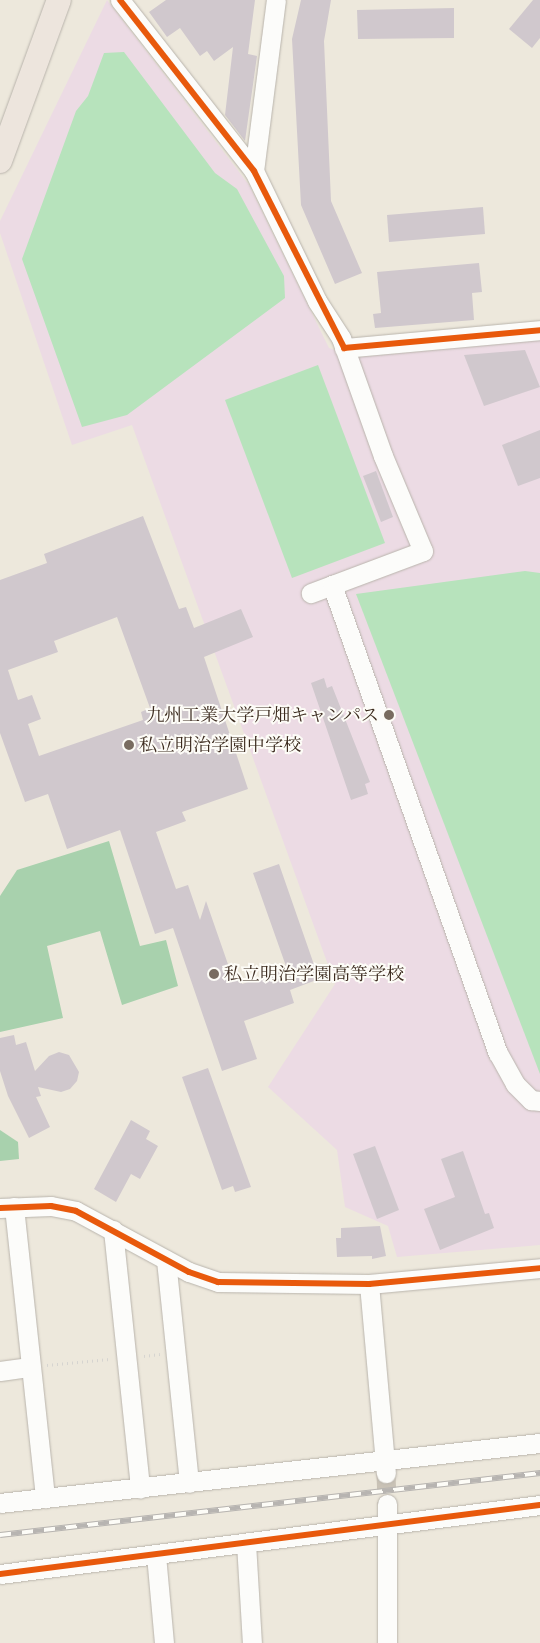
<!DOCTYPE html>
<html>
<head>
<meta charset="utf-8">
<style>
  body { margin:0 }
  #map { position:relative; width:540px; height:1643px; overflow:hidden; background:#ede8dc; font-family:"IM FELL Great Primer","Noto Serif JP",serif }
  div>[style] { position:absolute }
  .built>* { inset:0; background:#ecdbe4 }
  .green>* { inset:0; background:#b7e3bc }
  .forest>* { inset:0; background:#a8d1ad }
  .building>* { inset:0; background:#d0c8cd }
  .minor-tunnel>* { height:19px; margin-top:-9.5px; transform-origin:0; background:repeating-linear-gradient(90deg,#c9c2b6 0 19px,transparent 0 28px) }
  .path>* { height:3px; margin-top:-1.5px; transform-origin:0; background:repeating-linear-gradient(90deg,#d6d4d0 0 1px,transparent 0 5px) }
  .roads { filter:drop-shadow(0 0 1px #b9b4ac) drop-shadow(0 0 1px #b9b4ac) }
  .minor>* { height:19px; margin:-9.5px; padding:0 9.5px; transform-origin:9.5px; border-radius:9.5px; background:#fcfcfa }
  .major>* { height:24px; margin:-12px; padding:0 12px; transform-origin:12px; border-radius:12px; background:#ede5dd }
  .rail>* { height:5.5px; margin-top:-2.75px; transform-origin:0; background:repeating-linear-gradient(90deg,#fdfcf7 0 11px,#b7b4b1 0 22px); box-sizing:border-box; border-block:1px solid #b7b4b1 }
  .cycleway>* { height:6px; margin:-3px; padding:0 3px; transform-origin:3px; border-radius:3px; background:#e8590c }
  .dots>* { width:14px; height:14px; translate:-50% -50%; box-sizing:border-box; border:2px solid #fdfcf7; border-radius:50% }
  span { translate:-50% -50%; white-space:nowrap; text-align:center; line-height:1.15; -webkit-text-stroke:4px #fdfcf7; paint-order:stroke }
  .poi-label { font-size:18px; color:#3b2a1e }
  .right { translate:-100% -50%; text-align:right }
  .left { translate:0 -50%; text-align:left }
</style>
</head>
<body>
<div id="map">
  <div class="built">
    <div style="clip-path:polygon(107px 0,249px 185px,329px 348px,357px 357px,540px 340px,540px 1245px,397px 1257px,388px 1226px,345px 1207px,337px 1150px,268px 1087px,335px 984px,132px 425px,72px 445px,0 233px,0 221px)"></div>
  </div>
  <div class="green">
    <div style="clip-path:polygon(124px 52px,215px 173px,237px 189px,284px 276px,285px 298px,127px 415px,82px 427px,22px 259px,76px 111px,88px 96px,104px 53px)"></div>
    <div style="clip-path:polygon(318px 365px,385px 543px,292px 578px,225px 400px)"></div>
    <div style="clip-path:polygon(525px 571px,540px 573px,540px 1074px,356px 594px)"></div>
  </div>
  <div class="forest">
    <div style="clip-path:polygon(109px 841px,140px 946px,166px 940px,178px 986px,122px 1005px,100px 931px,47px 946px,63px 1018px,0 1032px,0 896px,17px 870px)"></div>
    <div style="clip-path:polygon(0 1130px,18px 1142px,19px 1159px,0 1161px)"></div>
  </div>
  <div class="building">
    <div style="clip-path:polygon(166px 0,255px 0,248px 54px,257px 56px,245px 141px,225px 115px,233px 47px,214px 61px,207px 51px,200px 56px,180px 28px,167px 37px,149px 12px)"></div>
    <div style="clip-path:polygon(301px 0,331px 0,324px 41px,331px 201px,362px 273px,335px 284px,301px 205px,292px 39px)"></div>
    <div style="clip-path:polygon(533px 0,540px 0,540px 38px,532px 48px,509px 29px)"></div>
    <div style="clip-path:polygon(454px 8px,454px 38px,358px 39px,357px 10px)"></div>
    <div style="clip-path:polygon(483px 207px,485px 234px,389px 242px,387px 215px)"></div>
    <div style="clip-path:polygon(479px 263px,482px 292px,472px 293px,474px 320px,375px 328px,373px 314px,381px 313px,377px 272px)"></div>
    <div style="clip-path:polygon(525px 350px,540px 387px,484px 406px,464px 355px)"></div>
    <div style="clip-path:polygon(540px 430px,540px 478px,518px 486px,502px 445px)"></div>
    <div style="clip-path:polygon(376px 471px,393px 517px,381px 522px,363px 476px)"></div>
    <div style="clip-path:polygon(evenodd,143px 516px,179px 609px,186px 607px,194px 628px,241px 609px,253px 637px,204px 657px,248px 789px,182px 812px,186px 821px,156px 832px,176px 889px,188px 885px,200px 920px,206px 901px,230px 970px,236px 968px,242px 984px,287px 969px,253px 873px,279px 864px,319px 979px,290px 990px,294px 1003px,244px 1021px,257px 1059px,222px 1071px,173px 928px,155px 934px,120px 830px,67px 849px,48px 794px,25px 802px,0 733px,0 580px,47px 563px,44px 554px,143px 516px,117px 617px,150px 708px,141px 712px,143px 720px,39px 756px,28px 724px,41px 719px,32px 695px,18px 700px,8px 670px,58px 652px,54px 641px,117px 617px)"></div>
    <div style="clip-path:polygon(324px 678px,327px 688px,332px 686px,370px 782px,365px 784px,368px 794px,351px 800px,311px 683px)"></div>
    <div style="clip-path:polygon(14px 1035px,16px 1045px,26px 1042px,35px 1071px,49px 1056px,59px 1052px,69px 1055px,79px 1072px,77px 1081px,70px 1089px,61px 1092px,38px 1087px,41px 1096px,36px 1097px,50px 1127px,29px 1138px,8px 1096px,0 1071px,0 1038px)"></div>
    <div style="clip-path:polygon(208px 1068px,251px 1187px,235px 1192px,233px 1186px,222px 1190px,182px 1077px)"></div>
    <div style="clip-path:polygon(131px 1120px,150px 1131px,146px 1139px,158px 1146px,140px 1179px,131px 1174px,116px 1202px,94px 1189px)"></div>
    <div style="clip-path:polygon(375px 1146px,399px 1210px,377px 1219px,353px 1154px)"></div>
    <div style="clip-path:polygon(463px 1151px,485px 1214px,489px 1213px,494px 1228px,440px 1250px,424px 1209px,455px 1197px,441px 1159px)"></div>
    <div style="clip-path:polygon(380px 1226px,386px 1256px,372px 1259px,372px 1256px,337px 1257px,336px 1238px,341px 1238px,341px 1228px)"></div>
  </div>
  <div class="minor-tunnel">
    <div style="left:386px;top:1473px;width:31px;rotate:88deg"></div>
  </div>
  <div class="path">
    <div style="left:144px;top:1356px;width:16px;rotate:-7deg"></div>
    <div style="left:47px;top:1365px;width:63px;rotate:-5.4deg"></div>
  </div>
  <div class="roads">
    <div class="minor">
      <div style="left:120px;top:0;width:217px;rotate:51.9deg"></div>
      <div style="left:254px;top:171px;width:144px;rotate:64.1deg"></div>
      <div style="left:317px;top:301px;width:44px;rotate:57deg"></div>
      <div style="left:341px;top:338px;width:125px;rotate:70.4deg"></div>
      <div style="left:383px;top:456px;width:103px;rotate:67.2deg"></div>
      <div style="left:423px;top:551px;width:120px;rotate:159.4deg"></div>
      <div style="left:254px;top:171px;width:172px;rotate:-82.7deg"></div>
      <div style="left:344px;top:348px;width:197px;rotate:-5.2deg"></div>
      <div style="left:332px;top:585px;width:497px;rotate:70.5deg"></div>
      <div style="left:498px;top:1053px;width:35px;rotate:61deg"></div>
      <div style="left:515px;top:1084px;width:23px;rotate:45deg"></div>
      <div style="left:531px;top:1100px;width:9px;rotate:6deg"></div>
      <div style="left:14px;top:1207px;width:293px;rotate:83.9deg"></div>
      <div style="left:0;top:1208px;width:51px;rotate:-2.2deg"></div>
      <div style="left:51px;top:1206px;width:25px;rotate:11deg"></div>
      <div style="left:76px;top:1211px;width:128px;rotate:28.4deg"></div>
      <div style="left:189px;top:1272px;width:31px;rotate:19deg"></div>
      <div style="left:218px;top:1282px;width:151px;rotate:0.8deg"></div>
      <div style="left:369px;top:1284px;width:172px;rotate:-5.3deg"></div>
      <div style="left:113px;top:1230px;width:260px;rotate:84deg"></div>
      <div style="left:166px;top:1260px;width:224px;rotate:84.1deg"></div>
      <div style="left:369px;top:1284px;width:190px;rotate:84.9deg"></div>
      <div style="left:0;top:1371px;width:30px;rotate:-8deg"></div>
      <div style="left:0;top:1503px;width:543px;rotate:-6.34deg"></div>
      <div style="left:387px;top:1504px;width:139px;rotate:90deg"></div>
      <div style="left:246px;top:1543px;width:100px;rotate:86.6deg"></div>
      <div style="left:156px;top:1555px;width:88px;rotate:84.8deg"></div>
      <div style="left:0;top:1574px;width:544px;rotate:-7.28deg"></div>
    </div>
    <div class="major">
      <div style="left:0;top:161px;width:171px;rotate:-69.9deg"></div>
    </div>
  </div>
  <div class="rail">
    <div style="left:0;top:1535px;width:544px;rotate:-6.55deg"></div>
  </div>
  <div class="cycleway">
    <div style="left:120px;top:0;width:217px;rotate:51.9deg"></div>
    <div style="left:254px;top:171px;width:199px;rotate:63deg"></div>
    <div style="left:344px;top:348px;width:197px;rotate:-5.2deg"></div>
    <div style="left:0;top:1208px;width:51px;rotate:-2.2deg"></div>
    <div style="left:51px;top:1206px;width:25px;rotate:11deg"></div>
    <div style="left:76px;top:1211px;width:128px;rotate:28.4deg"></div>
    <div style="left:189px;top:1272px;width:31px;rotate:19deg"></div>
    <div style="left:218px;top:1282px;width:151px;rotate:0.8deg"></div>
    <div style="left:369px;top:1284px;width:172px;rotate:-5.3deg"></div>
    <div style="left:0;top:1574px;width:544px;rotate:-7.28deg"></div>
  </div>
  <div class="dots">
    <div style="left:389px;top:715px;background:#796c60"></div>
    <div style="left:129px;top:745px;background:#796c60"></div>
    <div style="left:214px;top:974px;background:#796c60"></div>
  </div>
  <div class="poi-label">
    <span class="right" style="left:379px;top:715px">九州工業大学戸畑キャンパス</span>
    <span class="left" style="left:139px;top:745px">私立明治学園中学校</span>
    <span class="left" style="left:224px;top:974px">私立明治学園高等学校</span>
  </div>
</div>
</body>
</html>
